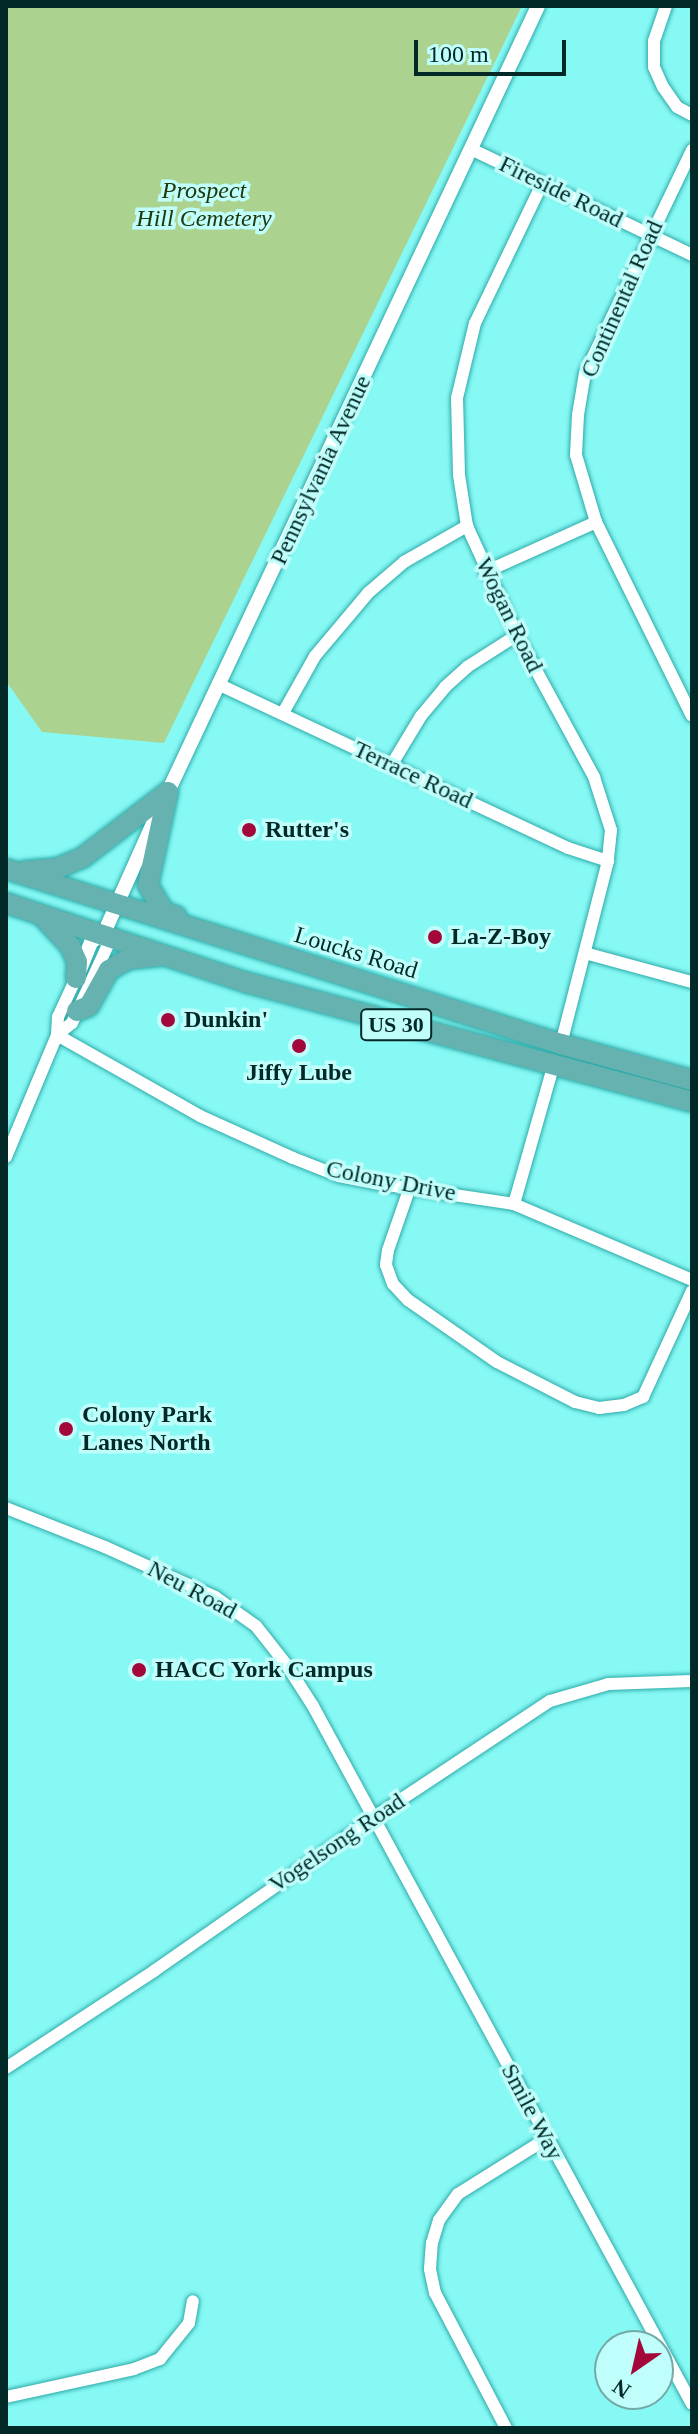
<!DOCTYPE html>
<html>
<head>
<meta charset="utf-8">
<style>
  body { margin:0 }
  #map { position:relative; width:698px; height:2434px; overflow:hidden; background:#87f9f5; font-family:Georgia,serif }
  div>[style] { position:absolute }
  .green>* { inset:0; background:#abd28f }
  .roads { filter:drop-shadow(0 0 2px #2eaba8) drop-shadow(0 0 2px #2eaba8) }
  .minor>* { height:12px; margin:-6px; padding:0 6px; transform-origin:6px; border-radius:6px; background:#fff }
  .tertiary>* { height:14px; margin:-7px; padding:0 7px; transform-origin:7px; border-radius:7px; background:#fff }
  .trunk>* { height:20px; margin:-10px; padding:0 10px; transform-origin:10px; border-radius:10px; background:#66b2b0 }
  .dots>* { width:22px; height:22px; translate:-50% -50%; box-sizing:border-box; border:4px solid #bffefb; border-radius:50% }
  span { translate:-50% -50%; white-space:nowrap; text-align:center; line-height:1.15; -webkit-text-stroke:7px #bffefb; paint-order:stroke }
  .shield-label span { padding:2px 6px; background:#bffefb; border:2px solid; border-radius:6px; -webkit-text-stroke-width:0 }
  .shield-label { font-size:22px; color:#022928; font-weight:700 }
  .park-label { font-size:24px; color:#20370a; font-style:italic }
  .street-label { font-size:24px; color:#022928 }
  .poi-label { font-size:24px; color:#022928; font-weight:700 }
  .left { translate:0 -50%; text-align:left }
  .frame { position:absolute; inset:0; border:8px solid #022928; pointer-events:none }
  .north { position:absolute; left:594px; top:2330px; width:80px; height:80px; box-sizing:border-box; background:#bffefb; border:2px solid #73a9a7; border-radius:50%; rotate:214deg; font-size:22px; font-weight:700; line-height:32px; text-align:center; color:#022928 }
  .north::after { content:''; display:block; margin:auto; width:28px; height:36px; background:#a4083b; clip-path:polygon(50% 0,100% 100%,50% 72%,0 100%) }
  .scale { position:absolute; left:414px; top:40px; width:152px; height:36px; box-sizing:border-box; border:4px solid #022928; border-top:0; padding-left:10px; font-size:24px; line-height:28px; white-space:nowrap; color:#022928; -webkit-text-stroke:6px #bffefb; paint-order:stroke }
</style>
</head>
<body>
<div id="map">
  <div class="green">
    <div style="clip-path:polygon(6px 6px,522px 6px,164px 743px,42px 732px,6px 681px)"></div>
  </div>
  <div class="roads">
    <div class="minor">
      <div style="left:666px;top:6px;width:37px;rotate:109deg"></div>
      <div style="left:654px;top:41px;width:26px;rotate:90deg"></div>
      <div style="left:654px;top:67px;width:22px;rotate:66deg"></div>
      <div style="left:663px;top:87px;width:24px;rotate:55deg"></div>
      <div style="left:677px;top:107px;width:17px;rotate:28deg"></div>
      <div style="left:473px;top:150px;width:243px;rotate:25.6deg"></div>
      <div style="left:692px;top:150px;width:247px;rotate:115.6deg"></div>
      <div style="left:585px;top:373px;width:43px;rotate:99.5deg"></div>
      <div style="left:578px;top:415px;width:40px;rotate:92.9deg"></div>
      <div style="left:576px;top:455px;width:70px;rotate:73.4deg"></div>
      <div style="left:596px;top:522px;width:216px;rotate:63.7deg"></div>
      <div style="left:542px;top:184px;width:154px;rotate:115.7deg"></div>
      <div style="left:475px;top:323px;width:77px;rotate:103.5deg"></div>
      <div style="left:457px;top:398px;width:77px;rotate:88.5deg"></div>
      <div style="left:459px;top:475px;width:52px;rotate:81.1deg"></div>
      <div style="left:467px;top:526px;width:120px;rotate:65.4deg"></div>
      <div style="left:517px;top:635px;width:162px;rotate:61.5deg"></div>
      <div style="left:594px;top:777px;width:56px;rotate:72.2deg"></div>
      <div style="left:611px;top:830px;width:31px;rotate:96deg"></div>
      <div style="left:608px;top:861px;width:189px;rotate:104.4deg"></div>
      <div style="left:485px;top:572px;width:122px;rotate:-24.2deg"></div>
      <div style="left:220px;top:685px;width:384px;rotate:25.1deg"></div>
      <div style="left:568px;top:848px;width:42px;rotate:18deg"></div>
      <div style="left:283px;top:713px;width:65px;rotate:-60.7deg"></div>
      <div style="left:315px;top:656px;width:82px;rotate:-49.9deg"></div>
      <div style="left:368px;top:593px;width:48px;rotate:-40.7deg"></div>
      <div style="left:404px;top:562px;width:73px;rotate:-29.7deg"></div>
      <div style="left:392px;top:764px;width:56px;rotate:-58.9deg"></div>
      <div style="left:421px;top:716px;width:38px;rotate:-50deg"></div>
      <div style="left:445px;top:687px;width:30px;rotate:-42deg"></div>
      <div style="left:467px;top:667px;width:59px;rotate:-32.6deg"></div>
      <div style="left:585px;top:953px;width:111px;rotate:15.2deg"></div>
      <div style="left:57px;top:1035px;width:164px;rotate:29.5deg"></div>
      <div style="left:200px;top:1116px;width:102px;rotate:24.3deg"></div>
      <div style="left:293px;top:1158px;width:49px;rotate:21.4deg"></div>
      <div style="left:339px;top:1176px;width:36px;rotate:11deg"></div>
      <div style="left:374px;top:1183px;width:142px;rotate:8.5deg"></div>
      <div style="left:514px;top:1204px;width:194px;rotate:23.1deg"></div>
      <div style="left:57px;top:1035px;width:19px;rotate:-39deg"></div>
      <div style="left:72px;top:1023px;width:84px;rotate:-65.3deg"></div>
      <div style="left:107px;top:947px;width:14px;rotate:-102deg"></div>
      <div style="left:6px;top:1157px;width:132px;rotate:-67.3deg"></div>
      <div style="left:57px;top:1035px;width:18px;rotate:-87deg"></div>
      <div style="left:58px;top:1017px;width:43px;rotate:-65.2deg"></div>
      <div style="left:410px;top:1187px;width:67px;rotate:109.2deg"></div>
      <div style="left:388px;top:1250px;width:15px;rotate:98deg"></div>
      <div style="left:386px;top:1265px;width:20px;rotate:70deg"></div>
      <div style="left:393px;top:1284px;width:22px;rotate:47deg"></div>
      <div style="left:408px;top:1300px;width:108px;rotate:34.9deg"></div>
      <div style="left:497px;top:1362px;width:88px;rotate:27.1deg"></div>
      <div style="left:575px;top:1402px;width:25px;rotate:14deg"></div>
      <div style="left:599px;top:1408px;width:25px;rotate:-7deg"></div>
      <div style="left:624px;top:1405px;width:21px;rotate:-23deg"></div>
      <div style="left:643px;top:1397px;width:117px;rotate:-65.2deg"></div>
      <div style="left:514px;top:1204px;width:146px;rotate:-74.1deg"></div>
      <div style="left:6px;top:1508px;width:106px;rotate:21.5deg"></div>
      <div style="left:105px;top:1547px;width:121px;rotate:24.4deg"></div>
      <div style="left:215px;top:1597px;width:50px;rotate:35.3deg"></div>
      <div style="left:256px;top:1626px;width:48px;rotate:51.7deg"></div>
      <div style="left:286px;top:1664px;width:50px;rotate:57.3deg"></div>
      <div style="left:313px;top:1706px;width:794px;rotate:61.5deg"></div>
      <div style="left:6px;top:2068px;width:177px;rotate:-33.2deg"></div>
      <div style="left:154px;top:1971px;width:267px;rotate:-34.9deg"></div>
      <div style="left:373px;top:1818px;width:212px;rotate:-33.5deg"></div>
      <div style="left:550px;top:1701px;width:60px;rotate:-16.3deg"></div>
      <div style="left:608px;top:1684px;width:84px;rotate:-2deg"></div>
      <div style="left:6px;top:2397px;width:131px;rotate:-12.3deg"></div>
      <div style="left:134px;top:2369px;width:28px;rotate:-21deg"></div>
      <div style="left:160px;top:2359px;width:46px;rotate:-51.1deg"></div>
      <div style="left:189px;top:2323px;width:22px;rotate:-80deg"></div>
      <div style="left:506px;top:2428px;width:153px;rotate:-117.7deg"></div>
      <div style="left:435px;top:2293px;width:25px;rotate:-102deg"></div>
      <div style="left:430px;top:2269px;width:26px;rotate:-86deg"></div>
      <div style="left:432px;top:2243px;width:24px;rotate:-73deg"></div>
      <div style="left:439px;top:2220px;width:32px;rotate:-54deg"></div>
      <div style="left:458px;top:2194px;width:104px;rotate:-32deg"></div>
    </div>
    <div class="tertiary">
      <div style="left:165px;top:798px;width:875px;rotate:-64.78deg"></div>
      <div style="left:79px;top:972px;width:32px;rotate:-68deg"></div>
      <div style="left:91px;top:942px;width:16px;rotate:-35deg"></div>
      <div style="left:104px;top:933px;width:127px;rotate:-65.9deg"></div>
    </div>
    <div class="trunk">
      <div style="left:168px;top:792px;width:95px;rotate:102.1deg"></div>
      <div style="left:148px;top:885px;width:31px;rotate:59deg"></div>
      <div style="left:164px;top:912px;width:13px;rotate:18deg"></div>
      <div style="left:6px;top:869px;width:582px;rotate:17.5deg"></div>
      <div style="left:561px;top:1044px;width:136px;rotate:15.4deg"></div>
      <div style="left:25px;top:871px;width:33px;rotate:-5deg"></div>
      <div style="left:58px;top:868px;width:26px;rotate:-23deg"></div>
      <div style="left:82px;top:858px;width:108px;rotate:-37.5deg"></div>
      <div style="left:6px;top:903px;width:252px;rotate:18.3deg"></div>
      <div style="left:245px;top:982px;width:463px;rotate:15deg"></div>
      <div style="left:42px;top:916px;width:41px;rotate:47deg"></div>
      <div style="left:70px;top:946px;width:17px;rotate:66deg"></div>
      <div style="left:77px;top:962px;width:16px;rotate:94deg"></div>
      <div style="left:77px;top:1011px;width:13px;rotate:-23deg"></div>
      <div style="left:89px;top:1006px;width:41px;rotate:-60.9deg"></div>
      <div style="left:109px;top:970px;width:23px;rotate:-29deg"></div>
      <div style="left:129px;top:959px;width:31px;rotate:-6deg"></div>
    </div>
  </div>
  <div class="dots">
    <div style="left:249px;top:830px;background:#a4083b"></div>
    <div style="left:435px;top:937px;background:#a4083b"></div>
    <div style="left:168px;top:1020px;background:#a4083b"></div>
    <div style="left:299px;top:1046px;background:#a4083b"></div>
    <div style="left:66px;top:1429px;background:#a4083b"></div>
    <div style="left:139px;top:1670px;background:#a4083b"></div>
  </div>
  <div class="shield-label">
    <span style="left:396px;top:1025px">US 30</span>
  </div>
  <div class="park-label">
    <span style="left:204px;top:205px">Prospect<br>Hill Cemetery</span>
  </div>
  <div class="street-label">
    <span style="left:561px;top:192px;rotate:26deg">Fireside Road</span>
    <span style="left:622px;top:299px;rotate:-66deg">Continental Road</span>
    <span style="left:321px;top:470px;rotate:-65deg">Pennsylvania Avenue</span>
    <span style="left:509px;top:615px;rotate:64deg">Wogan Road</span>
    <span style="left:413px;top:775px;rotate:25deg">Terrace Road</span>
    <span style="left:356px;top:953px;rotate:17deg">Loucks Road</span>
    <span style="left:391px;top:1181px;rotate:11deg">Colony Drive</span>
    <span style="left:192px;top:1590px;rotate:28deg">Neu Road</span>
    <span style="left:337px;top:1843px;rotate:-34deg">Vogelsong Road</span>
    <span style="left:532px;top:2112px;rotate:62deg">Smile Way</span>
  </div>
  <div class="poi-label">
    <span class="left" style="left:265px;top:830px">Rutter's</span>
    <span class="left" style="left:451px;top:937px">La-Z-Boy</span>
    <span class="left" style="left:184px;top:1020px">Dunkin'</span>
    <span style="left:299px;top:1073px">Jiffy Lube</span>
    <span class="left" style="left:82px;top:1429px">Colony Park<br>Lanes North</span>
    <span class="left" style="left:155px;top:1670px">HACC York Campus</span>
  </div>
  <div class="frame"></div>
  <div class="north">N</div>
  <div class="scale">100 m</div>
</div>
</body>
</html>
